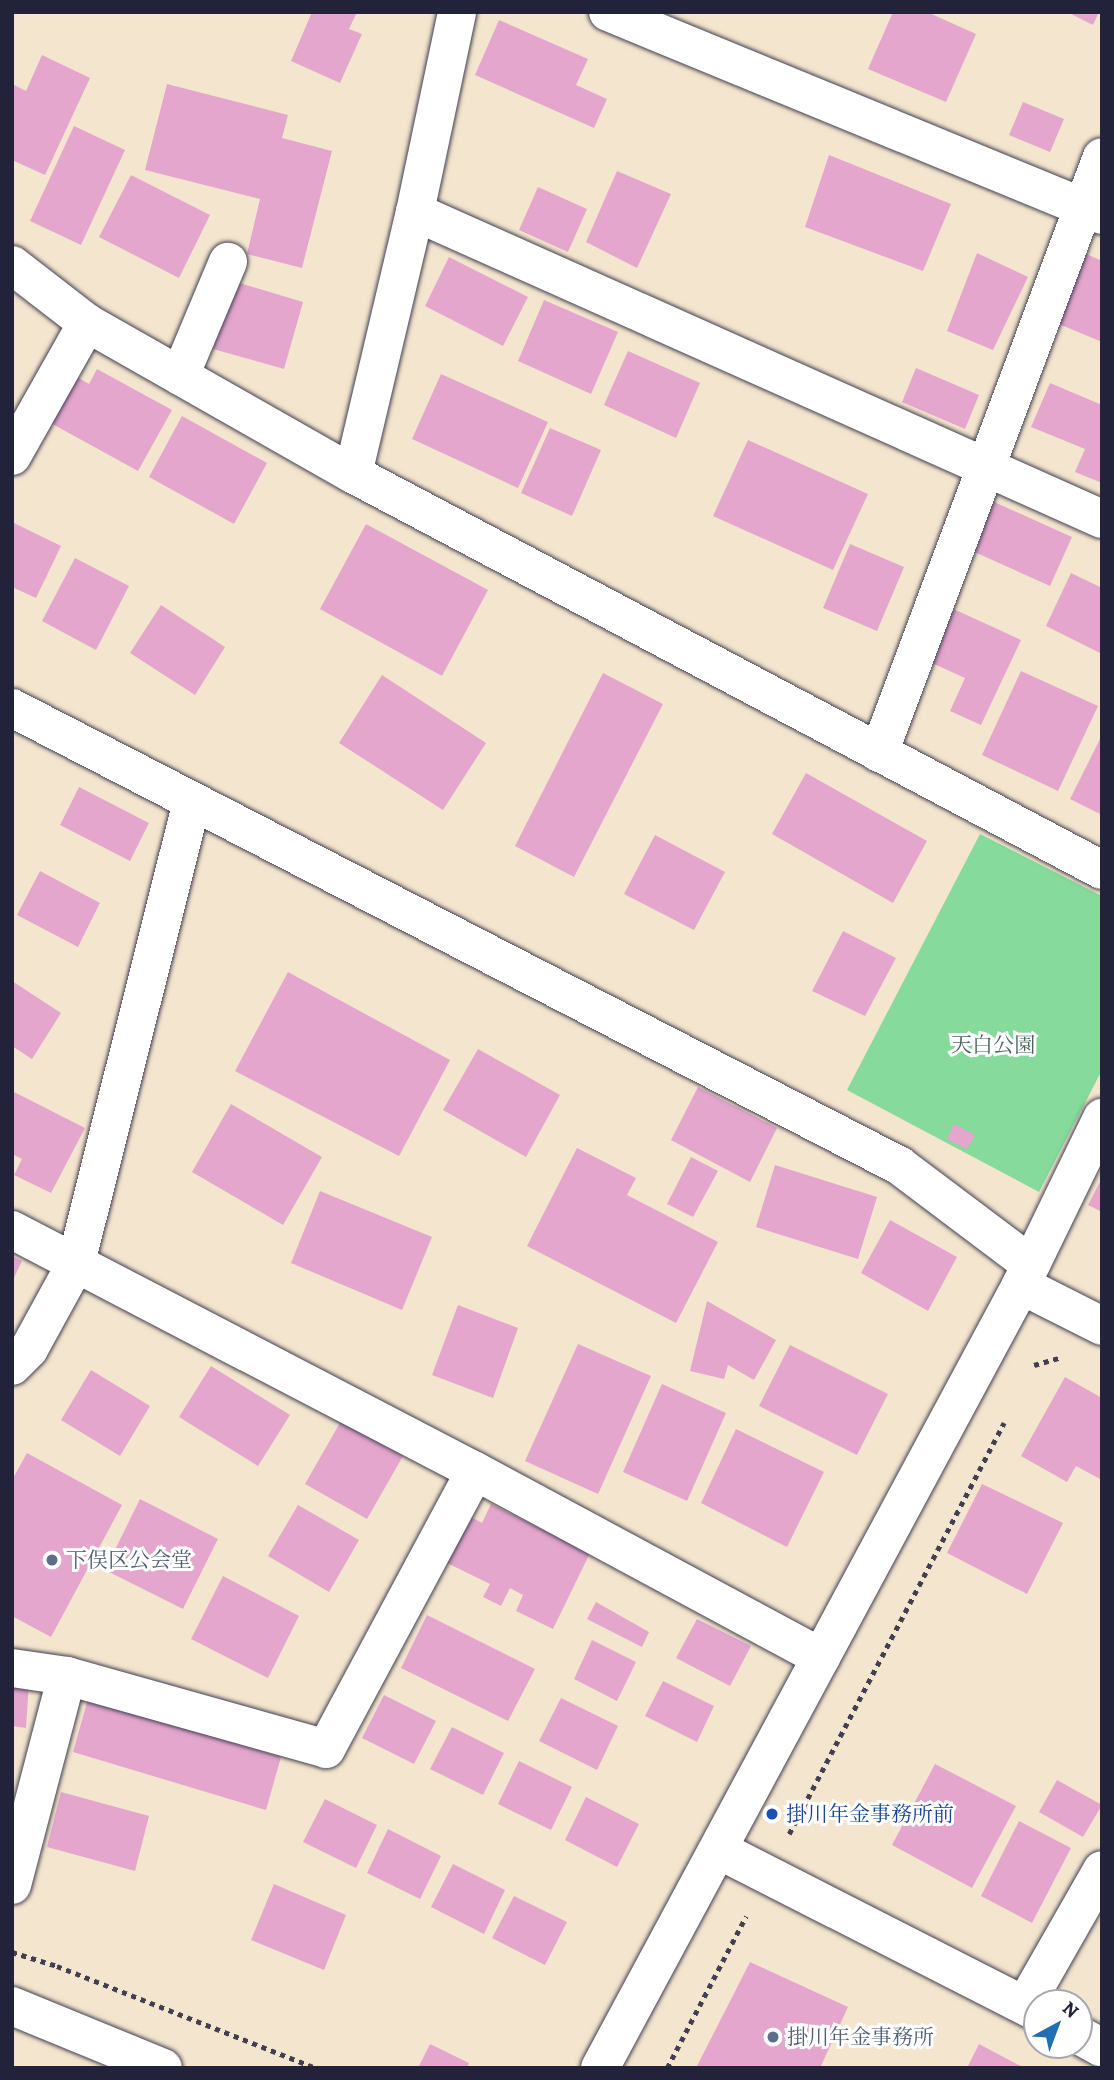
<!DOCTYPE html>
<html>
<head>
<meta charset="utf-8">
<style>
  body { margin:0 }
  #map { position:relative; width:1114px; height:2080px; overflow:hidden; background:#f4e6ce; font-family:Alegreya,"Noto Serif JP",serif }
  div>[style] { position:absolute }
  .green>* { inset:0; background:#86da9c }
  .building>* { inset:0; background:#e4a6cd }
  .path>* { height:4.5px; margin-top:-2.25px; transform-origin:0; background:repeating-linear-gradient(90deg,#423f51 0 5px,transparent 0 10px) }
  .roads { filter:drop-shadow(0 0 2px #423f51) drop-shadow(0 0 2px #423f51) }
  .minor>* { height:38px; margin:-19px; padding:0 19px; transform-origin:19px; border-radius:19px; background:#fff }
  .tertiary>* { height:38px; margin:-19px; padding:0 19px; transform-origin:19px; border-radius:19px; background:#fff }
  .dots>* { width:19px; height:19px; translate:-50% -50%; box-sizing:border-box; border:4px solid #fff; border-radius:50% }
  span { translate:-50% -50%; white-space:nowrap; text-align:center; line-height:1.15; -webkit-text-stroke:6px #fff; paint-order:stroke }
  .park-label { font-size:21px; color:#45625d }
  .service-label { font-size:21px; color:#4e5e75 }
  .left { translate:0 -50%; text-align:left }
  .transit-label { font-size:21px; color:#164399 }
  .frame { position:absolute; inset:0; border:14px solid #22223b; pointer-events:none }
  .north { position:absolute; left:1023px; top:1989px; width:70px; height:70px; box-sizing:border-box; background:#fff; border:2px solid #a7a7b1; border-radius:50%; rotate:41deg; font-size:19px; font-weight:700; line-height:28px; text-align:center; color:#22223b }
  .north::after { content:''; display:block; margin:auto; width:24px; height:32px; background:#1f6fb2; clip-path:polygon(50% 0,100% 100%,50% 72%,0 100%) }
</style>
</head>
<body>
<div id="map">
  <div class="green">
    <div style="clip-path:polygon(980px 834px,1102px 896px,1102px 1070px,1039px 1192px,847px 1090px)"></div>
  </div>
  <div class="building">
    <div style="clip-path:polygon(312px 12px,357px 12px,349px 29px,362px 34px,340px 83px,291px 61px)"></div>
    <div style="clip-path:polygon(893px 12px,927px 12px,976px 34px,946px 102px,868px 69px)"></div>
    <div style="clip-path:polygon(1067px 12px,1099px 12px,1093px 25px)"></div>
    <div style="clip-path:polygon(499px 20px,588px 59px,576px 85px,607px 99px,594px 128px,475px 75px)"></div>
    <div style="clip-path:polygon(42px 55px,90px 78px,45px 175px,12px 160px,12px 84px,26px 91px)"></div>
    <div style="clip-path:polygon(167px 84px,288px 115px,282px 138px,332px 151px,302px 268px,247px 254px,260px 199px,145px 170px)"></div>
    <div style="clip-path:polygon(1023px 102px,1064px 119px,1050px 152px,1009px 135px)"></div>
    <div style="clip-path:polygon(74px 126px,125px 150px,81px 245px,30px 221px)"></div>
    <div style="clip-path:polygon(829px 155px,951px 204px,923px 271px,805px 227px)"></div>
    <div style="clip-path:polygon(617px 171px,671px 194px,637px 268px,586px 242px)"></div>
    <div style="clip-path:polygon(131px 175px,210px 215px,179px 278px,99px 237px)"></div>
    <div style="clip-path:polygon(538px 187px,587px 209px,568px 252px,519px 230px)"></div>
    <div style="clip-path:polygon(1082px 252px,1102px 261px,1102px 342px,1054px 322px)"></div>
    <div style="clip-path:polygon(977px 253px,1028px 277px,993px 350px,947px 331px)"></div>
    <div style="clip-path:polygon(449px 257px,528px 297px,503px 346px,425px 306px)"></div>
    <div style="clip-path:polygon(233px 281px,303px 302px,284px 369px,213px 349px)"></div>
    <div style="clip-path:polygon(544px 300px,618px 332px,591px 394px,518px 361px)"></div>
    <div style="clip-path:polygon(628px 351px,700px 383px,676px 438px,604px 405px)"></div>
    <div style="clip-path:polygon(916px 368px,979px 395px,965px 429px,902px 402px)"></div>
    <div style="clip-path:polygon(97px 369px,172px 410px,138px 471px,47px 421px,72px 374px,89px 384px)"></div>
    <div style="clip-path:polygon(441px 374px,548px 422px,518px 488px,412px 439px)"></div>
    <div style="clip-path:polygon(1050px 383px,1102px 405px,1102px 483px,1075px 472px,1085px 449px,1031px 427px)"></div>
    <div style="clip-path:polygon(182px 416px,267px 463px,234px 524px,149px 477px)"></div>
    <div style="clip-path:polygon(550px 428px,601px 450px,572px 516px,521px 493px)"></div>
    <div style="clip-path:polygon(748px 440px,868px 494px,833px 570px,713px 516px)"></div>
    <div style="clip-path:polygon(992px 501px,1072px 537px,1050px 586px,970px 550px)"></div>
    <div style="clip-path:polygon(12px 522px,61px 546px,36px 598px,12px 587px)"></div>
    <div style="clip-path:polygon(366px 524px,488px 590px,442px 676px,320px 609px)"></div>
    <div style="clip-path:polygon(850px 544px,904px 567px,877px 631px,823px 608px)"></div>
    <div style="clip-path:polygon(75px 558px,129px 586px,96px 650px,42px 621px)"></div>
    <div style="clip-path:polygon(1071px 573px,1102px 588px,1102px 654px,1046px 626px)"></div>
    <div style="clip-path:polygon(161px 605px,225px 647px,195px 695px,130px 653px)"></div>
    <div style="clip-path:polygon(947px 606px,1021px 640px,981px 725px,950px 711px,965px 678px,923px 659px)"></div>
    <div style="clip-path:polygon(1021px 671px,1098px 706px,1058px 791px,982px 755px)"></div>
    <div style="clip-path:polygon(603px 673px,663px 704px,574px 877px,515px 846px)"></div>
    <div style="clip-path:polygon(382px 675px,486px 743px,443px 810px,339px 743px)"></div>
    <div style="clip-path:polygon(1102px 735px,1102px 815px,1070px 799px)"></div>
    <div style="clip-path:polygon(806px 773px,927px 841px,893px 903px,772px 834px)"></div>
    <div style="clip-path:polygon(79px 787px,149px 823px,130px 861px,60px 825px)"></div>
    <div style="clip-path:polygon(655px 835px,725px 872px,694px 930px,624px 894px)"></div>
    <div style="clip-path:polygon(40px 871px,100px 903px,78px 947px,17px 915px)"></div>
    <div style="clip-path:polygon(843px 931px,896px 958px,865px 1016px,812px 991px)"></div>
    <div style="clip-path:polygon(288px 972px,450px 1060px,399px 1156px,235px 1071px)"></div>
    <div style="clip-path:polygon(12px 981px,61px 1013px,32px 1059px,12px 1046px)"></div>
    <div style="clip-path:polygon(478px 1049px,560px 1095px,526px 1157px,443px 1110px)"></div>
    <div style="clip-path:polygon(698px 1087px,777px 1128px,750px 1182px,671px 1140px)"></div>
    <div style="clip-path:polygon(12px 1091px,85px 1128px,51px 1193px,14px 1175px,22px 1159px,12px 1154px)"></div>
    <div style="clip-path:polygon(231px 1104px,322px 1157px,283px 1225px,192px 1172px)"></div>
    <div style="clip-path:polygon(954px 1124px,975px 1135px,967px 1149px,947px 1139px)"></div>
    <div style="clip-path:polygon(577px 1148px,636px 1178px,627px 1195px,718px 1242px,676px 1323px,527px 1246px)"></div>
    <div style="clip-path:polygon(691px 1157px,718px 1171px,693px 1217px,667px 1204px)"></div>
    <div style="clip-path:polygon(775px 1165px,877px 1197px,858px 1259px,756px 1227px)"></div>
    <div style="clip-path:polygon(1102px 1178px,1102px 1212px,1088px 1205px)"></div>
    <div style="clip-path:polygon(320px 1191px,432px 1237px,402px 1310px,291px 1263px)"></div>
    <div style="clip-path:polygon(890px 1220px,957px 1257px,928px 1311px,861px 1273px)"></div>
    <div style="clip-path:polygon(12px 1256px,22px 1261px,12px 1282px)"></div>
    <div style="clip-path:polygon(707px 1301px,776px 1340px,754px 1380px,728px 1365px,724px 1379px,690px 1371px)"></div>
    <div style="clip-path:polygon(458px 1305px,518px 1328px,493px 1398px,432px 1375px)"></div>
    <div style="clip-path:polygon(578px 1344px,651px 1376px,598px 1494px,525px 1461px)"></div>
    <div style="clip-path:polygon(790px 1345px,888px 1394px,857px 1455px,759px 1406px)"></div>
    <div style="clip-path:polygon(211px 1366px,290px 1415px,258px 1466px,179px 1417px)"></div>
    <div style="clip-path:polygon(91px 1370px,150px 1406px,120px 1456px,61px 1420px)"></div>
    <div style="clip-path:polygon(1065px 1377px,1102px 1398px,1102px 1480px,1076px 1466px,1067px 1482px,1021px 1456px)"></div>
    <div style="clip-path:polygon(662px 1384px,726px 1413px,687px 1501px,623px 1472px)"></div>
    <div style="clip-path:polygon(341px 1421px,403px 1456px,367px 1519px,305px 1484px)"></div>
    <div style="clip-path:polygon(736px 1429px,824px 1472px,787px 1547px,701px 1503px)"></div>
    <div style="clip-path:polygon(27px 1453px,122px 1505px,51px 1637px,12px 1616px,12px 1480px)"></div>
    <div style="clip-path:polygon(982px 1484px,1063px 1523px,1027px 1594px,947px 1553px)"></div>
    <div style="clip-path:polygon(140px 1499px,218px 1539px,183px 1609px,105px 1570px)"></div>
    <div style="clip-path:polygon(491px 1504px,590px 1553px,553px 1629px,516px 1611px,523px 1595px,510px 1588px,501px 1606px,483px 1597px,490px 1584px,443px 1561px,466px 1514px,482px 1523px)"></div>
    <div style="clip-path:polygon(298px 1505px,359px 1540px,329px 1592px,268px 1556px)"></div>
    <div style="clip-path:polygon(223px 1576px,299px 1616px,268px 1678px,191px 1639px)"></div>
    <div style="clip-path:polygon(596px 1602px,649px 1632px,642px 1647px,587px 1619px)"></div>
    <div style="clip-path:polygon(427px 1615px,535px 1669px,508px 1721px,401px 1668px)"></div>
    <div style="clip-path:polygon(697px 1619px,751px 1646px,730px 1686px,676px 1658px)"></div>
    <div style="clip-path:polygon(592px 1640px,636px 1662px,617px 1701px,574px 1679px)"></div>
    <div style="clip-path:polygon(12px 1679px,29px 1682px,26px 1728px,12px 1726px)"></div>
    <div style="clip-path:polygon(663px 1681px,714px 1706px,697px 1742px,645px 1716px)"></div>
    <div style="clip-path:polygon(384px 1695px,436px 1721px,414px 1764px,362px 1738px)"></div>
    <div style="clip-path:polygon(561px 1698px,618px 1726px,597px 1770px,539px 1741px)"></div>
    <div style="clip-path:polygon(88px 1699px,281px 1757px,266px 1810px,73px 1752px)"></div>
    <div style="clip-path:polygon(452px 1727px,504px 1753px,483px 1795px,430px 1769px)"></div>
    <div style="clip-path:polygon(519px 1761px,572px 1787px,551px 1830px,498px 1804px)"></div>
    <div style="clip-path:polygon(935px 1764px,1016px 1806px,972px 1888px,892px 1845px)"></div>
    <div style="clip-path:polygon(1057px 1780px,1102px 1805px,1083px 1837px,1039px 1812px)"></div>
    <div style="clip-path:polygon(61px 1792px,149px 1816px,135px 1871px,47px 1847px)"></div>
    <div style="clip-path:polygon(586px 1797px,639px 1824px,617px 1867px,565px 1840px)"></div>
    <div style="clip-path:polygon(325px 1799px,377px 1825px,356px 1868px,303px 1842px)"></div>
    <div style="clip-path:polygon(1019px 1821px,1071px 1848px,1032px 1923px,981px 1896px)"></div>
    <div style="clip-path:polygon(388px 1829px,441px 1856px,420px 1899px,367px 1873px)"></div>
    <div style="clip-path:polygon(453px 1864px,505px 1890px,484px 1934px,431px 1907px)"></div>
    <div style="clip-path:polygon(274px 1884px,346px 1915px,324px 1970px,251px 1940px)"></div>
    <div style="clip-path:polygon(514px 1896px,567px 1922px,545px 1965px,492px 1938px)"></div>
    <div style="clip-path:polygon(750px 1962px,848px 2007px,820px 2068px,696px 2068px)"></div>
    <div style="clip-path:polygon(430px 2044px,469px 2063px,467px 2068px,418px 2068px)"></div>
    <div style="clip-path:polygon(979px 2044px,1024px 2068px,967px 2068px)"></div>
  </div>
  <div class="path">
    <div style="left:1034px;top:1365px;width:26px;rotate:-16deg"></div>
    <div style="left:789px;top:1834px;width:464px;rotate:-62.4deg"></div>
    <div style="left:12px;top:1952px;width:47px;rotate:17.3deg"></div>
    <div style="left:57px;top:1966px;width:278px;rotate:21.5deg"></div>
    <div style="left:667px;top:2068px;width:171px;rotate:-62.5deg"></div>
  </div>
  <div class="roads">
    <div class="minor">
      <div style="left:608px;top:12px;width:534px;rotate:22.34deg"></div>
      <div style="left:415px;top:212px;width:752px;rotate:24.08deg"></div>
      <div style="left:12px;top:265px;width:95px;rotate:37.7deg"></div>
      <div style="left:87px;top:323px;width:306px;rotate:29.6deg"></div>
      <div style="left:353px;top:474px;width:847px;rotate:27.87deg"></div>
      <div style="left:180px;top:376px;width:124px;rotate:-67.2deg"></div>
      <div style="left:12px;top:456px;width:153px;rotate:-60.6deg"></div>
      <div style="left:353px;top:474px;width:269px;rotate:-76.7deg"></div>
      <div style="left:415px;top:212px;width:204px;rotate:-78.1deg"></div>
      <div style="left:12px;top:708px;width:999px;rotate:27.28deg"></div>
      <div style="left:900px;top:1166px;width:163px;rotate:37deg"></div>
      <div style="left:879px;top:753px;width:636px;rotate:-69.49deg"></div>
      <div style="left:12px;top:1230px;width:522px;rotate:27.5deg"></div>
      <div style="left:475px;top:1471px;width:393px;rotate:28.3deg"></div>
      <div style="left:1021px;top:1285px;width:91px;rotate:26.8deg"></div>
      <div style="left:12px;top:1366px;width:24px;rotate:-45deg"></div>
      <div style="left:29px;top:1349px;width:98px;rotate:-61.3deg"></div>
      <div style="left:76px;top:1263px;width:475px;rotate:-75.9deg"></div>
      <div style="left:12px;top:1668px;width:56px;rotate:8.3deg"></div>
      <div style="left:67px;top:1676px;width:269px;rotate:15.7deg"></div>
      <div style="left:326px;top:1749px;width:315px;rotate:-61.8deg"></div>
      <div style="left:719px;top:1850px;width:357px;rotate:27deg"></div>
      <div style="left:12px;top:1885px;width:216px;rotate:-75.3deg"></div>
      <div style="left:1025px;top:2005px;width:155px;rotate:-60.3deg"></div>
      <div style="left:1079px;top:2035px;width:26px;rotate:29deg"></div>
      <div style="left:600px;top:2068px;width:889px;rotate:-61.73deg"></div>
      <div style="left:1021px;top:1285px;width:186px;rotate:-64.1deg"></div>
    </div>
    <div class="tertiary">
      <div style="left:12px;top:2006px;width:163px;rotate:22.3deg"></div>
    </div>
  </div>
  <div class="dots">
    <div style="left:52px;top:1560px;background:#5c6f8a"></div>
    <div style="left:772px;top:1814px;background:#1a4fb4"></div>
    <div style="left:773px;top:2037px;background:#5c6f8a"></div>
  </div>
  <div class="park-label">
    <span style="left:993px;top:1045px">天白公園</span>
  </div>
  <div class="service-label">
    <span class="left" style="left:66px;top:1560px">下俣区公会堂</span>
    <span class="left" style="left:787px;top:2037px">掛川年金事務所</span>
  </div>
  <div class="transit-label">
    <span class="left" style="left:786px;top:1814px">掛川年金事務所前</span>
  </div>
  <div class="frame"></div>
  <div class="north">N</div>
</div>
</body>
</html>
